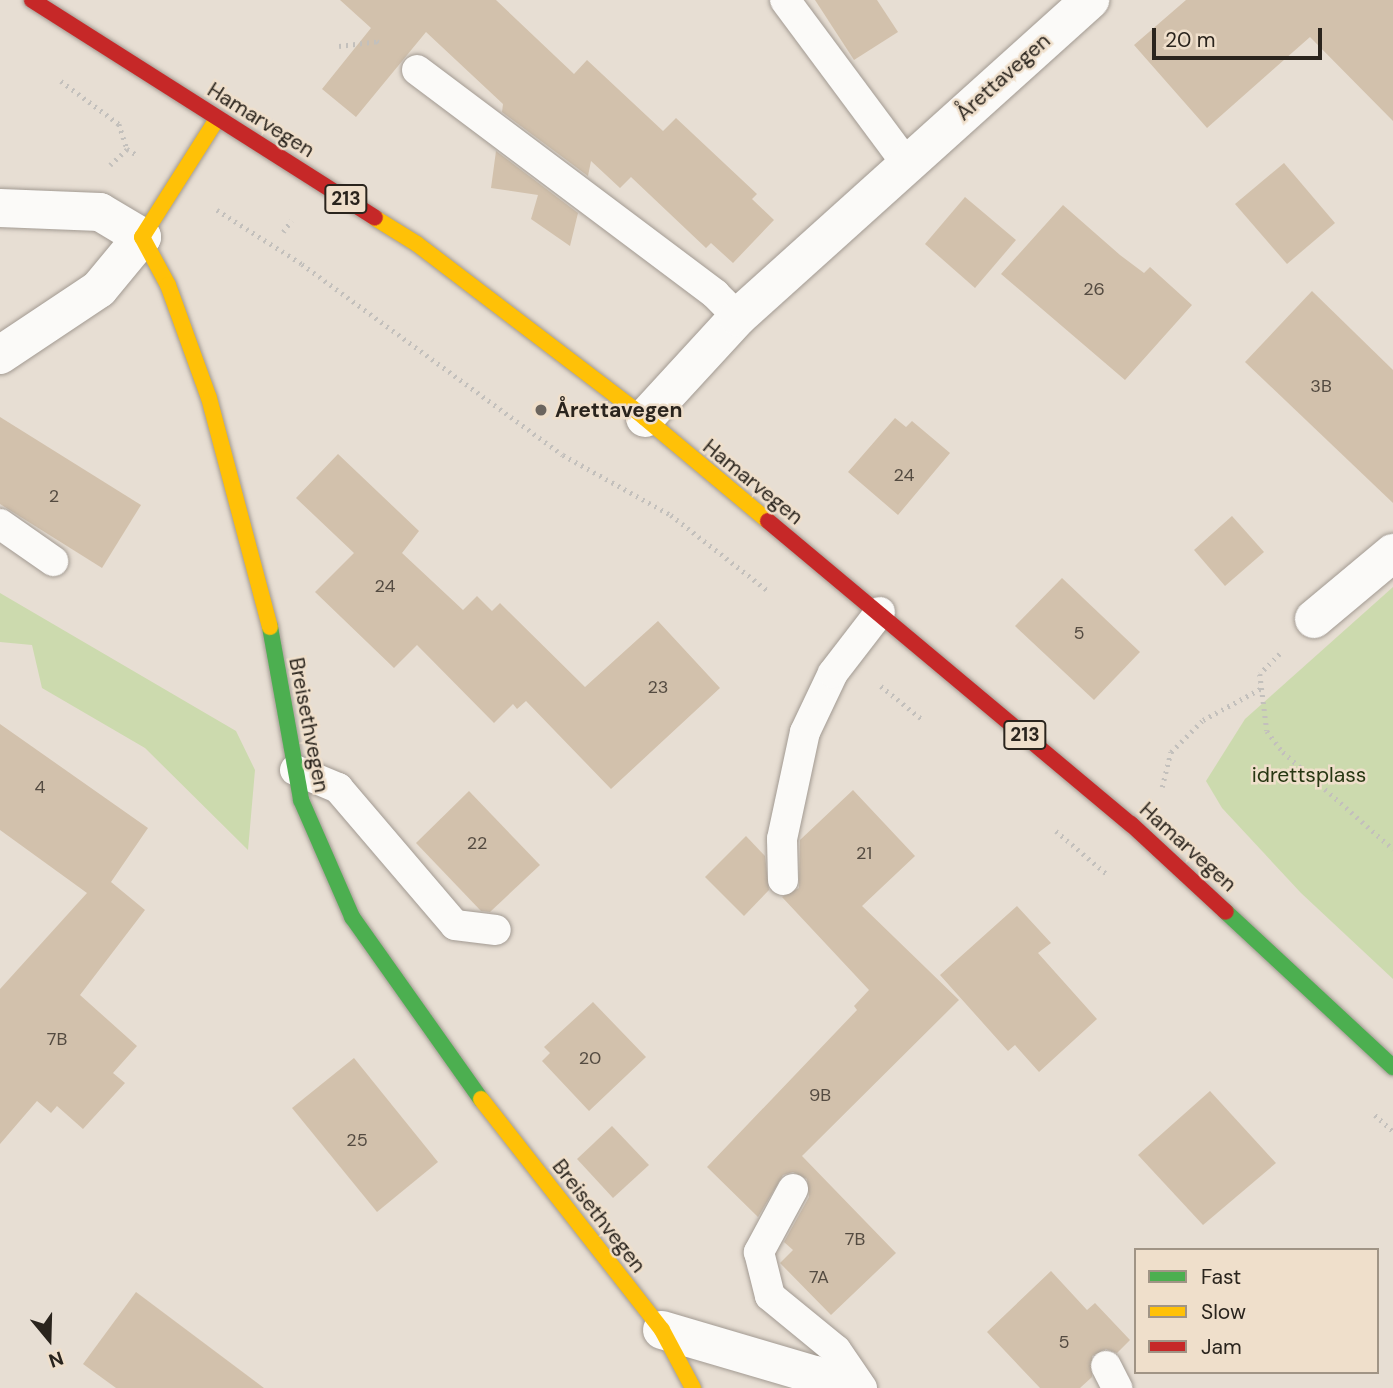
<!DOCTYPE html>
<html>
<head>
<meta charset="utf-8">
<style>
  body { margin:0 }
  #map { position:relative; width:1393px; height:1388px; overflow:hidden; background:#e7ded3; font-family:"DM Sans",sans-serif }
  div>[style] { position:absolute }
  .green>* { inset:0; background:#ccdaae }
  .building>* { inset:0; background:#d2c1ac }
  .path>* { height:4.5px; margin-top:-2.25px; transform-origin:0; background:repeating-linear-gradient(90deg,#c3c0bc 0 2px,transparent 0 7px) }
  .roads { filter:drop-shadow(0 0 2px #a29a92) drop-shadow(0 0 2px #a29a92) }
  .lane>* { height:30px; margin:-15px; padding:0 15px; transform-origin:15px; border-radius:15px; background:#fbfaf8 }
  .street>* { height:38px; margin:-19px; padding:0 19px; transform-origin:19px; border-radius:19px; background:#fbfaf8 }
  .fast>* { height:16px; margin:-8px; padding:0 8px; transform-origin:8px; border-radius:8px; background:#4caf50 }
  .slow>* { height:16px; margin:-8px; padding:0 8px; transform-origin:8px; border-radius:8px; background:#ffc107 }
  .jam>* { height:16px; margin:-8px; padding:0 8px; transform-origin:8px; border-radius:8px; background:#c62828 }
  .dots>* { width:19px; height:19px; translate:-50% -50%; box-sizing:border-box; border:4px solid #efdfcb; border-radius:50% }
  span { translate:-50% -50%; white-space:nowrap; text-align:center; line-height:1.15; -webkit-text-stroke:5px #efdfcb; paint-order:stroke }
  .number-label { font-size:18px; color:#544b41 }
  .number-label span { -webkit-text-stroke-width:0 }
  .shield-label span { padding:2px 5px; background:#efdfcb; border:2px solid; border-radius:5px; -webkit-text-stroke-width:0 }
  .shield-label { font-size:19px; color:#2a241d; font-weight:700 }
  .street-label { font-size:21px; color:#2a241d }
  .poi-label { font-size:21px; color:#2a241d; font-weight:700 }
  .left { translate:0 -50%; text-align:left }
  .park-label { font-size:21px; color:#273712 }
  .legend { position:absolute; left:1134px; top:1248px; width:245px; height:126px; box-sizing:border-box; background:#efdfcb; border:2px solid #a09485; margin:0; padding:9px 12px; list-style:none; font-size:21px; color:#2a241d }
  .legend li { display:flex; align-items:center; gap:14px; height:35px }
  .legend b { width:35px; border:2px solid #a09485 }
  .north { position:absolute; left:14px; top:1304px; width:70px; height:70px; -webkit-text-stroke:5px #efdfcb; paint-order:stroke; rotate:161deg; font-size:19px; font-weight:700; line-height:28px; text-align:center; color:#2a241d }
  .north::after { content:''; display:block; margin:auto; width:24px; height:32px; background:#2a241d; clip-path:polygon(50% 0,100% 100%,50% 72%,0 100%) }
  .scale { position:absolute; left:1152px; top:28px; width:170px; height:32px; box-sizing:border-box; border:4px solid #2a241d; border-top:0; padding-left:9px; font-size:21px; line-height:24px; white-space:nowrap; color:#2a241d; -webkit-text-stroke:5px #efdfcb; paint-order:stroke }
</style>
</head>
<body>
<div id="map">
  <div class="green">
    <div style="clip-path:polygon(1393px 587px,1393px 979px,1301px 893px,1222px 808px,1206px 781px,1245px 719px)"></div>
    <div style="clip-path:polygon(0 593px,236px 731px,255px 770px,248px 850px,145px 748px,42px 688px,32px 645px,0 642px)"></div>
  </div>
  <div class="building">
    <div style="clip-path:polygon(340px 0,496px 0,574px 74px,587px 60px,663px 131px,676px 118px,757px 194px,752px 199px,774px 220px,733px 263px,711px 243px,706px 248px,631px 177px,620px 188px,591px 161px,588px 176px,502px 112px,503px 104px,426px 32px,356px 117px,322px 89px,371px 28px)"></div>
    <div style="clip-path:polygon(815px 0,877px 0,898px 32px,854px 60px)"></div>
    <div style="clip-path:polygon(1186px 0,1393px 0,1393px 121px,1310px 37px,1207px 128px,1134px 45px)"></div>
    <div style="clip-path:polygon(496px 151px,578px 213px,570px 246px,531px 219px,538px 195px,491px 188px)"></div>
    <div style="clip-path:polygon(1284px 163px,1335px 223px,1287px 264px,1235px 204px)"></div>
    <div style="clip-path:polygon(965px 197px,1016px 240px,975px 288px,925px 244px)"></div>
    <div style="clip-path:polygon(1063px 205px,1120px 255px,1144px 273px,1150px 267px,1192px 305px,1125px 380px,1001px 274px)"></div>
    <div style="clip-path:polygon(1312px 291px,1393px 370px,1393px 503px,1245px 362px)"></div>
    <div style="clip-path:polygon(0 417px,141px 505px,102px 568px,0 504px)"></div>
    <div style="clip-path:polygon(895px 418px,906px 427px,912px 421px,950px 453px,898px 515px,848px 472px)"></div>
    <div style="clip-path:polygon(338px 454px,419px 531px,402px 553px,463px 610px,477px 596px,492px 611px,500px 603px,585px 687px,658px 621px,720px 688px,611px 789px,526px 701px,517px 709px,513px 704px,494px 723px,417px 645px,394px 668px,315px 592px,354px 553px,296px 498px)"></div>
    <div style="clip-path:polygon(1232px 516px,1264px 552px,1225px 586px,1194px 550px)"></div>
    <div style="clip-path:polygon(1062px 578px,1140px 652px,1094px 700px,1015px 626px)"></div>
    <div style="clip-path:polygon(0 724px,148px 828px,111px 882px,145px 910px,80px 995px,137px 1046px,113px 1073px,125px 1083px,83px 1129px,57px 1106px,51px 1113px,37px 1101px,0 1144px,0 989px,87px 893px,0 830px)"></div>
    <div style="clip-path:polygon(853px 790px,915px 856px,862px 906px,959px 1000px,802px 1156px,896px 1253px,831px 1315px,780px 1263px,793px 1250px,784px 1242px,809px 1197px,807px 1179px,793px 1172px,783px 1175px,758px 1217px,707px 1167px,857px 1010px,854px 1006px,869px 990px,782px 897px,799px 888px,800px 840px)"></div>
    <div style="clip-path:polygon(469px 791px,540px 865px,490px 912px,481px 911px,416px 843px)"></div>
    <div style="clip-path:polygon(746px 836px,765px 856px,769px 890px,744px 916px,705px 877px)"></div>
    <div style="clip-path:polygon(1017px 906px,1051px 943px,1038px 953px,1097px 1019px,1039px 1072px,1015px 1045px,1008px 1051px,940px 975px)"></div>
    <div style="clip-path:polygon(593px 1002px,646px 1057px,589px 1111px,542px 1061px,550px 1053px,544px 1047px)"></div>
    <div style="clip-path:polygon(354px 1058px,438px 1162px,377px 1212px,292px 1108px)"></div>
    <div style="clip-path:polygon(1210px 1091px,1276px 1163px,1203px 1225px,1138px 1155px)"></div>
    <div style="clip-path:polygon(612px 1126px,649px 1165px,613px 1198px,577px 1159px)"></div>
    <div style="clip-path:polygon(1051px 1271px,1087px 1310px,1095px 1303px,1130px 1340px,1117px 1353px,1106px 1349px,1092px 1356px,1092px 1377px,1080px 1388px,1040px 1388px,987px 1332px)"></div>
    <div style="clip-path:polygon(136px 1292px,264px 1388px,116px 1388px,83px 1364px)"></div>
  </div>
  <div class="path">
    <div style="left:339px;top:46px;width:38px;rotate:-7deg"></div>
    <div style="left:377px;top:41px;width:6px;rotate:39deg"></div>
    <div style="left:61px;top:81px;width:72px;rotate:36.6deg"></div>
    <div style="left:119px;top:124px;width:26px;rotate:72deg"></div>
    <div style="left:127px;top:149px;width:12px;rotate:31deg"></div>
    <div style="left:110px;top:165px;width:23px;rotate:-43deg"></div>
    <div style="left:217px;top:210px;width:101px;rotate:32.4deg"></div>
    <div style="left:302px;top:264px;width:323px;rotate:36.2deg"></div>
    <div style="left:563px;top:455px;width:124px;rotate:29.1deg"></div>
    <div style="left:671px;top:515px;width:122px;rotate:38deg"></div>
    <div style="left:283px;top:232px;width:14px;rotate:-54deg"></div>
    <div style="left:1280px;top:654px;width:28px;rotate:135deg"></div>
    <div style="left:1260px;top:674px;width:57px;rotate:83deg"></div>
    <div style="left:1267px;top:731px;width:26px;rotate:53deg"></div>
    <div style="left:1283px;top:752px;width:147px;rotate:41.4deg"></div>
    <div style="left:881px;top:686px;width:54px;rotate:39deg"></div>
    <div style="left:1162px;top:787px;width:36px;rotate:-76deg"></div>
    <div style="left:1171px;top:752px;width:45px;rotate:-45deg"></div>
    <div style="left:1203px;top:720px;width:67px;rotate:-28.5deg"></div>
    <div style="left:1056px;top:831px;width:68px;rotate:40.2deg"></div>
    <div style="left:1375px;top:1115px;width:24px;rotate:42deg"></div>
  </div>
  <div class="roads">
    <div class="lane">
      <div style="left:785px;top:0;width:203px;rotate:53.4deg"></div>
      <div style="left:417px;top:70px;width:373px;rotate:36.9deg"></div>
      <div style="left:715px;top:294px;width:33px;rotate:45deg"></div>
      <div style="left:0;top:524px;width:65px;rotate:34.9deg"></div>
      <div style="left:295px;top:770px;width:47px;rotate:22.7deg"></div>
      <div style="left:338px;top:788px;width:180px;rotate:49.5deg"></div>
      <div style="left:455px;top:925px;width:41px;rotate:7deg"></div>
      <div style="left:783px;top:880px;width:41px;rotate:-91.4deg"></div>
      <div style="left:782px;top:839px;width:109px;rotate:-77.9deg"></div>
      <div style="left:805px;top:732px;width:65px;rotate:-64.6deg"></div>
      <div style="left:833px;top:673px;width:77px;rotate:-52.4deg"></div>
      <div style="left:793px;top:1189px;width:72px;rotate:118.4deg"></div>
      <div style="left:759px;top:1252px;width:45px;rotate:76deg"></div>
      <div style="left:770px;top:1296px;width:85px;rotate:39.3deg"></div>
      <div style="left:836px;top:1350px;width:46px;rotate:55.6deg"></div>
      <div style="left:1106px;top:1366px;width:25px;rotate:63deg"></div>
    </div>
    <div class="street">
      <div style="left:0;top:208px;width:100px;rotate:2.3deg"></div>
      <div style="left:100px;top:212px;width:49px;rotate:30.8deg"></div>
      <div style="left:142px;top:237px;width:67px;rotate:129.6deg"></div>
      <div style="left:99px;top:289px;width:119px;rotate:146.3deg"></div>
      <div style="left:645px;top:418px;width:137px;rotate:-47.4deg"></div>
      <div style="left:738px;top:317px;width:474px;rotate:-42deg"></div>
      <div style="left:1314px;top:619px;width:103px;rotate:-39.9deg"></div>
      <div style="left:662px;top:1330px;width:159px;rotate:16.4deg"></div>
      <div style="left:815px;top:1375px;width:32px;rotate:24deg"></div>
    </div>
    <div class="fast">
      <div style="left:270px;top:627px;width:176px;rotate:79.8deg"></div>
      <div style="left:301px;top:800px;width:128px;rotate:66.4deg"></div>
      <div style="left:352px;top:917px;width:223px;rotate:54.7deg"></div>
      <div style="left:1226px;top:912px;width:228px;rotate:42.9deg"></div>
    </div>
    <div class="slow">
      <div style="left:217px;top:119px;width:140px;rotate:122.4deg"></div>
      <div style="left:142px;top:237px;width:55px;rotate:61.6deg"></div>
      <div style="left:168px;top:285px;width:120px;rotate:70.1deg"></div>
      <div style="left:209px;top:398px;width:237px;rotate:75.1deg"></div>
      <div style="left:375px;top:218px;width:49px;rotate:31.8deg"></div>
      <div style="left:417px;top:244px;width:287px;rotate:37.3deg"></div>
      <div style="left:645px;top:418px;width:160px;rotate:39.9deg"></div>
      <div style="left:481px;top:1099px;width:293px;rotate:51.9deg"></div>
      <div style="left:662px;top:1330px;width:66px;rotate:61.9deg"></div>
    </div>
    <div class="jam">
      <div style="left:32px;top:0;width:406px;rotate:32.4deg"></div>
      <div style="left:768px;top:521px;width:473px;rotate:39.9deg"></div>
      <div style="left:1131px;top:824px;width:129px;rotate:42.8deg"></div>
    </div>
  </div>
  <div class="dots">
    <div style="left:541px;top:410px;background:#6c655d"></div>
  </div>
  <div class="number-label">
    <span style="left:1094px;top:289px">26</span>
    <span style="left:1321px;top:386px">3B</span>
    <span style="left:904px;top:475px">24</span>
    <span style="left:54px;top:496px">2</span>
    <span style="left:385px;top:586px">24</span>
    <span style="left:1079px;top:633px">5</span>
    <span style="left:658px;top:687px">23</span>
    <span style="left:40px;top:787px">4</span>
    <span style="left:477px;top:843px">22</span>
    <span style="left:864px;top:853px">21</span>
    <span style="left:57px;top:1039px">7B</span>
    <span style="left:590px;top:1058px">20</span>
    <span style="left:820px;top:1095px">9B</span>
    <span style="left:357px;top:1140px">25</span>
    <span style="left:855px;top:1239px">7B</span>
    <span style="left:819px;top:1277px">7A</span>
    <span style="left:1064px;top:1342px">5</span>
  </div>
  <div class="shield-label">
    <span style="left:346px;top:199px">213</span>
    <span style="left:1025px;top:735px">213</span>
  </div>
  <div class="street-label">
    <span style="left:1003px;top:77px;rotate:-42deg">Årettavegen</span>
    <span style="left:261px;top:120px;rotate:32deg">Hamarvegen</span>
    <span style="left:753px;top:482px;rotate:39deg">Hamarvegen</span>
    <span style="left:309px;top:725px;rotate:79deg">Breisethvegen</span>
    <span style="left:1188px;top:847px;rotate:42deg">Hamarvegen</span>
    <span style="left:599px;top:1216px;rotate:52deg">Breisethvegen</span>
  </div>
  <div class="poi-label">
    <span class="left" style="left:555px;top:410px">Årettavegen</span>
  </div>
  <div class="park-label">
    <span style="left:1309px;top:775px">idrettsplass</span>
  </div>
  <ul class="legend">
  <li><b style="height:9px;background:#4caf50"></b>Fast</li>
  <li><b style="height:9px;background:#ffc107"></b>Slow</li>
  <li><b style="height:9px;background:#c62828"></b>Jam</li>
  </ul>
  <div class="north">N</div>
  <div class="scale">20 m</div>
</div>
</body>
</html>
